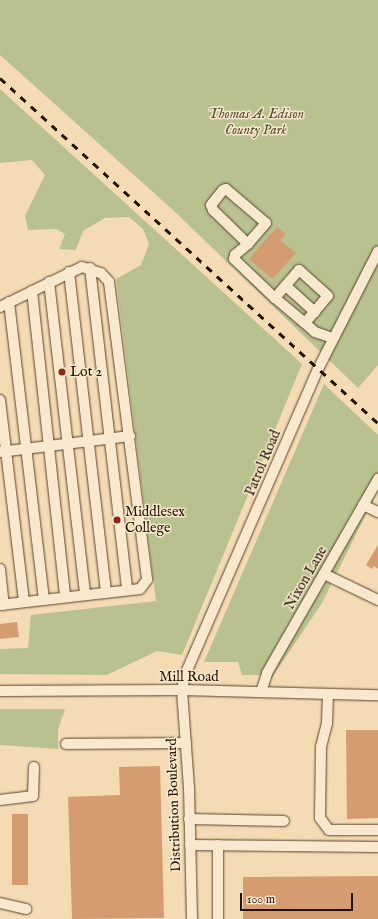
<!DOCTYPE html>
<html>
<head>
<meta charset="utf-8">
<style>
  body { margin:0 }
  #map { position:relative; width:378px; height:919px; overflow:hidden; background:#f4dbb3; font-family:"IM FELL English",serif }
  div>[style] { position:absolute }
  .green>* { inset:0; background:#b9c18e }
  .building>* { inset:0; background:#d59c71 }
  .roads { filter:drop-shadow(0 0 1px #56442d) drop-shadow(0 0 1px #56442d) }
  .minor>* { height:10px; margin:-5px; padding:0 5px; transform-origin:5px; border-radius:5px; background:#f8e8ce }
  .rail>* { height:2.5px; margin-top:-1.25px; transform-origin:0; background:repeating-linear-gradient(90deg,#221200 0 7px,transparent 0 14px) }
  .dots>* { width:11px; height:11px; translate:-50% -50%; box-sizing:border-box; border:2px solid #f8e8ce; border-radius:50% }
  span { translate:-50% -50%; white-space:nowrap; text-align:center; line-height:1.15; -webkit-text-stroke:3px #f8e8ce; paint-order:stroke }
  .park-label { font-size:14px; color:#574f32; font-style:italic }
  .poi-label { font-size:14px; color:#221200 }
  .left { translate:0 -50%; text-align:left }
  .street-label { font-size:14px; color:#221200 }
  .scale { position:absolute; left:240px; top:893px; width:113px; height:18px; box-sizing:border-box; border:2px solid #221200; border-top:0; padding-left:5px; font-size:12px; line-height:14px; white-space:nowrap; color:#221200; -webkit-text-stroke:3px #f8e8ce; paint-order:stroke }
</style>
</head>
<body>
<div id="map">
  <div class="green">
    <div style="clip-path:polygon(0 0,378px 0,378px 365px,358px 388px,174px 211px,0 55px)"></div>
    <div style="clip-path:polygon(0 89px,302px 364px,182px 655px,157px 651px,107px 675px,0 674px,0 649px,28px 648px,31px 615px,156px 601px,116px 279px,141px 265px,149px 244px,143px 229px,129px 217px,105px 218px,83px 231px,76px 250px,59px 249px,65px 234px,56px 229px,28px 230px,25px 216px,45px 175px,32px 160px,0 163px)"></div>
    <div style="clip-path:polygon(324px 384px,378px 435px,378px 471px,373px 500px,322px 603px,271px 679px,263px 675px,242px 675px,238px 662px,204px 662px)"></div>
    <div style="clip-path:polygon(0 709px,65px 709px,58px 730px,58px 749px,0 745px)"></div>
  </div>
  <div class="building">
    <div style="clip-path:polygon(277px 227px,286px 234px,280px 240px,296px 253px,272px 279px,249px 259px)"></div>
    <div style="clip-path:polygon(378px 545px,378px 569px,374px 566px,372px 569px,366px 565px)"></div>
    <div style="clip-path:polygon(17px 622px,19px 637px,0 639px,0 624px)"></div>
    <div style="clip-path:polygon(346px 730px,378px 730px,378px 818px,347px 819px)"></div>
    <div style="clip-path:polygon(160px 766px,164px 918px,72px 919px,68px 797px,120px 795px,119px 767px)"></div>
    <div style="clip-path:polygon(12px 814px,28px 814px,28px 885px,12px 885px)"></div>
    <div style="clip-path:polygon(378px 876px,378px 919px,243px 919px,243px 877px)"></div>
  </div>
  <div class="roads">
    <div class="minor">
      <div style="left:248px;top:244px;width:49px;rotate:-135.8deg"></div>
      <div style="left:213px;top:210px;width:5px;rotate:-112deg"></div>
      <div style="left:211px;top:205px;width:19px;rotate:-51deg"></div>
      <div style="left:223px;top:190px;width:3px;rotate:-18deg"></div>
      <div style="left:226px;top:189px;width:52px;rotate:40.4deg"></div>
      <div style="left:266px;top:223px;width:28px;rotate:131deg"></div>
      <div style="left:248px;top:244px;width:17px;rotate:140deg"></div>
      <div style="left:235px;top:255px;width:4px;rotate:104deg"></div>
      <div style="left:234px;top:259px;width:57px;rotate:43.6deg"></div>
      <div style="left:90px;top:268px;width:324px;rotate:83.4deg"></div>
      <div style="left:69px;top:272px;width:323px;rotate:83.4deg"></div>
      <div style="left:49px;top:282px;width:315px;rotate:83.4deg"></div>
      <div style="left:286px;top:286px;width:39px;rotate:42deg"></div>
      <div style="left:32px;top:291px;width:308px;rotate:83.8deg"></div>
      <div style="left:9px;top:302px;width:300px;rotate:83.3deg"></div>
      <div style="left:0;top:307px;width:91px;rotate:-26deg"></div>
      <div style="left:82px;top:267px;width:20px;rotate:18deg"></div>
      <div style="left:101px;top:273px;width:12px;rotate:48deg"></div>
      <div style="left:109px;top:282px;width:300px;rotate:82.7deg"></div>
      <div style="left:147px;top:580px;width:11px;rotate:128deg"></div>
      <div style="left:140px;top:589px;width:141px;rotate:173.5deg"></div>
      <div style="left:305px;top:323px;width:35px;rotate:-50deg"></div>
      <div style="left:328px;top:296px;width:39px;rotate:-138deg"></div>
      <div style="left:299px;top:270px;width:37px;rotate:131deg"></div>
      <div style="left:275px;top:298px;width:39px;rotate:40deg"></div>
      <div style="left:305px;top:323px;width:13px;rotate:42deg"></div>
      <div style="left:315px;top:332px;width:18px;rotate:19deg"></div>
      <div style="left:0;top:400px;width:203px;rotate:83.2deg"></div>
      <div style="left:0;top:452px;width:131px;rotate:-7deg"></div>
      <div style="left:363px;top:505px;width:17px;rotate:25deg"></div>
      <div style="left:0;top:569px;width:36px;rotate:84deg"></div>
      <div style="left:324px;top:574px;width:60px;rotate:25.7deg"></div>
      <div style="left:0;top:691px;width:182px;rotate:-0.3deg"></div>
      <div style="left:182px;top:690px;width:196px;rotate:1.5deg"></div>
      <div style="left:261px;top:692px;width:20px;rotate:-72deg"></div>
      <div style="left:267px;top:673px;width:224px;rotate:-60.2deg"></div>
      <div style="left:328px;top:694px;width:29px;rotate:92deg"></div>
      <div style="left:327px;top:723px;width:25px;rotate:104deg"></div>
      <div style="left:321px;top:747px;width:71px;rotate:90.8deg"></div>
      <div style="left:320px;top:818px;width:15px;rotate:53deg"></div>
      <div style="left:329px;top:830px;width:49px"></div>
      <div style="left:66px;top:744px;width:120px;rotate:-0.5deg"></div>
      <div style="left:0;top:800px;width:33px;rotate:-7deg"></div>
      <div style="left:33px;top:796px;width:29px;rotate:-88deg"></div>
      <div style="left:189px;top:819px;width:95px;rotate:1.2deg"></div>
      <div style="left:190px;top:845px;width:188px;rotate:0.6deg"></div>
      <div style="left:0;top:903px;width:27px;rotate:13deg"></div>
      <div style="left:192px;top:919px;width:131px;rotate:-91.3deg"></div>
      <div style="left:189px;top:788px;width:98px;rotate:-94.1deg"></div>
      <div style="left:182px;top:690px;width:15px;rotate:-79deg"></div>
      <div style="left:185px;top:675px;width:334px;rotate:-66.5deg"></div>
      <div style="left:318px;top:369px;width:132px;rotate:-63deg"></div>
      <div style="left:218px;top:919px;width:74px;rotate:-90deg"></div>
    </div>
  </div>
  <div class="rail">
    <div style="left:0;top:78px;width:512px;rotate:42.39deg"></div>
  </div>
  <div class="dots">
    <div style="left:62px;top:372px;background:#8f2418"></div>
    <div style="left:117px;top:520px;background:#8f2418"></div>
  </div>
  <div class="park-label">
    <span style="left:256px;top:122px">Thomas A. Edison<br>County Park</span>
  </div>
  <div class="poi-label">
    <span class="left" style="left:70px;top:372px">Lot 2</span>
    <span class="left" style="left:125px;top:520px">Middlesex<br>College</span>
  </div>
  <div class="street-label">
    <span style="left:263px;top:463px;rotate:-67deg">Patrol Road</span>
    <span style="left:306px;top:578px;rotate:-60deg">Nixon Lane</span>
    <span style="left:189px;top:677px">Mill Road</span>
    <span style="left:174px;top:805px;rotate:-92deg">Distribution Boulevard</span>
  </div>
  <div class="scale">100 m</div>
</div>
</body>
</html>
